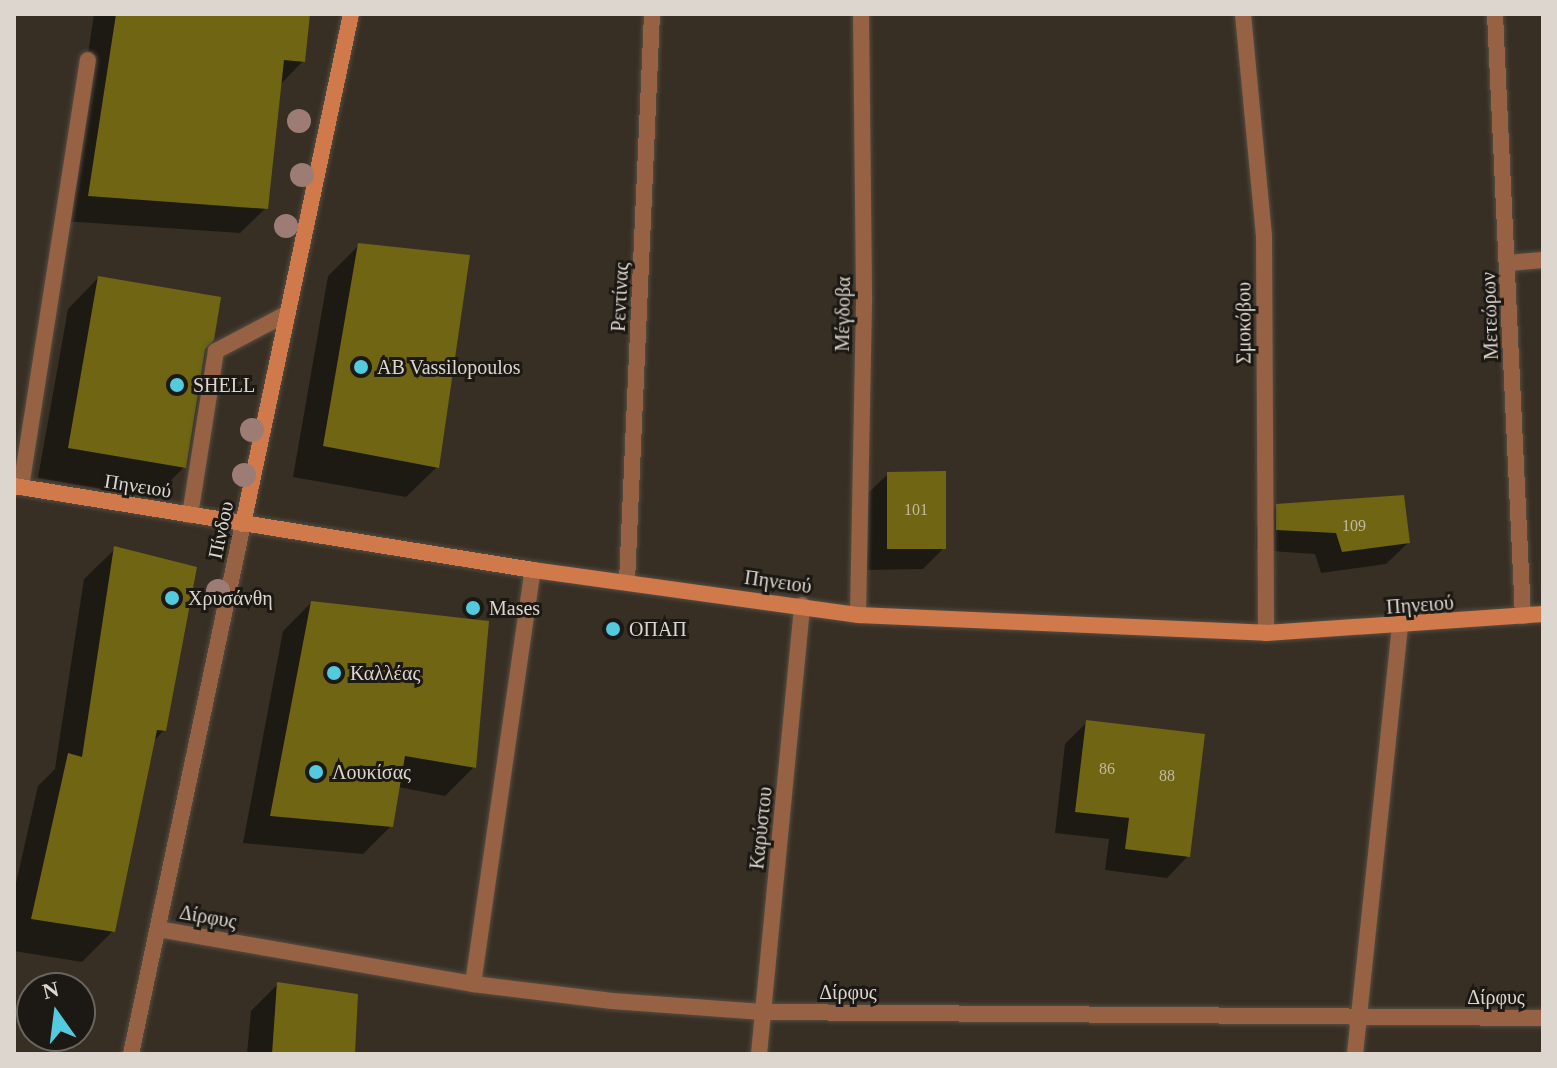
<!DOCTYPE html>
<html>
<head>
<meta charset="utf-8">
<style>
  body { margin:0 }
  #map { position:relative; width:1557px; height:1068px; overflow:hidden; background:#382f24; font-family:"Times New Roman",serif }
  div>[style] { position:absolute }
  .shadow>* { inset:0; background:#0007 }
  .building>* { inset:0; background:#6f6513 }
  .roads { filter:drop-shadow(0 0 2px #564d43) drop-shadow(0 0 2px #564d43) }
  .lane>* { height:16px; margin:-8px; padding:0 8px; transform-origin:8px; border-radius:8px; background:#976144 }
  .street>* { height:16px; margin:-8px; padding:0 8px; transform-origin:8px; border-radius:8px; background:#976144 }
  .secondary>* { height:16px; margin:-8px; padding:0 8px; transform-origin:8px; border-radius:8px; background:#d07a4b }
  .trees>* { width:24px; height:24px; margin:-12px; border-radius:50%; background:#9d7c76 }
  .dots>* { width:22px; height:22px; translate:-50% -50%; box-sizing:border-box; border:4px solid #1c1813; border-radius:50% }
  span { translate:-50% -50%; white-space:nowrap; text-align:center; line-height:1.15; -webkit-text-stroke:6px #1c1813; paint-order:stroke }
  .number-label { font-size:16px; color:#c1baa0 }
  .number-label span { -webkit-text-stroke-width:0 }
  .street-label { font-size:20px; color:#dcd6cf }
  .poi-label { font-size:20px; color:#dcd6cf }
  .left { translate:0 -50%; text-align:left }
  .frame { position:absolute; inset:0; border:16px solid #dcd6cf; pointer-events:none }
  .north { position:absolute; left:16px; top:972px; width:80px; height:80px; box-sizing:border-box; background:#1c1813; border:2px solid #69645e; border-radius:50%; rotate:346deg; font-size:22px; font-weight:700; line-height:32px; text-align:center; color:#dcd6cf }
  .north::after { content:''; display:block; margin:auto; width:28px; height:36px; background:#54cade; clip-path:polygon(50% 0,100% 100%,50% 72%,0 100%) }
</style>
</head>
<body>
<div id="map">
  <div class="shadow">
    <div style="clip-path:polygon(94px 14px,308px 14px,303px 61px,279px 86px,266px 208px,240px 233px,63px 221px)"></div>
    <div style="clip-path:polygon(359px 245px,437px 467px,406px 497px,293px 477px,328px 276px)"></div>
    <div style="clip-path:polygon(98px 278px,203px 348px,184px 467px,154px 498px,38px 478px,68px 309px)"></div>
    <div style="clip-path:polygon(888px 474px,944px 548px,923px 569px,866px 570px,866px 495px)"></div>
    <div style="clip-path:polygon(1277px 506px,1408px 543px,1386px 564px,1321px 573px,1315px 554px,1256px 550px,1256px 527px)"></div>
    <div style="clip-path:polygon(115px 549px,164px 730px,153px 742px,113px 931px,82px 962px,14px 951px,14px 892px,38px 786px,55px 769px,84px 579px)"></div>
    <div style="clip-path:polygon(311px 603px,474px 767px,445px 796px,398px 787px,391px 826px,363px 854px,243px 843px,283px 631px)"></div>
    <div style="clip-path:polygon(1087px 722px,1188px 856px,1167px 878px,1105px 870px,1109px 839px,1055px 833px,1065px 744px)"></div>
    <div style="clip-path:polygon(278px 984px,353px 1054px,247px 1054px,251px 1011px)"></div>
  </div>
  <div class="building">
    <div style="clip-path:polygon(116px 14px,310px 14px,305px 62px,284px 60px,268px 209px,88px 196px)"></div>
    <div style="clip-path:polygon(358px 243px,470px 255px,439px 468px,323px 446px)"></div>
    <div style="clip-path:polygon(98px 276px,221px 297px,214px 340px,205px 349px,186px 468px,68px 448px)"></div>
    <div style="clip-path:polygon(946px 471px,946px 549px,887px 549px,887px 472px)"></div>
    <div style="clip-path:polygon(1404px 495px,1410px 543px,1342px 552px,1336px 533px,1276px 530px,1276px 504px)"></div>
    <div style="clip-path:polygon(114px 546px,197px 567px,166px 731px,157px 730px,115px 932px,31px 919px,68px 753px,82px 757px)"></div>
    <div style="clip-path:polygon(311px 601px,489px 621px,476px 768px,405px 756px,393px 827px,270px 816px)"></div>
    <div style="clip-path:polygon(1086px 720px,1205px 734px,1190px 857px,1125px 849px,1129px 818px,1075px 812px)"></div>
    <div style="clip-path:polygon(277px 982px,358px 994px,355px 1054px,272px 1054px)"></div>
  </div>
  <div class="roads">
    <div class="lane">
      <div style="left:190px;top:515px;width:166px;rotate:-81deg"></div>
      <div style="left:216px;top:351px;width:81px;rotate:-27.8deg"></div>
    </div>
    <div class="street">
      <div style="left:1243px;top:14px;width:223px;rotate:84.6deg"></div>
      <div style="left:1264px;top:236px;width:397px;rotate:89.7deg"></div>
      <div style="left:1495px;top:14px;width:603px;rotate:87.34deg"></div>
      <div style="left:1508px;top:263px;width:35px;rotate:-5deg"></div>
      <div style="left:21px;top:487px;width:432px;rotate:-81.1deg"></div>
      <div style="left:627px;top:582px;width:569px;rotate:-87.48deg"></div>
      <div style="left:858px;top:615px;width:319px;rotate:-88.9deg"></div>
      <div style="left:864px;top:296px;width:282px;rotate:-90.6deg"></div>
      <div style="left:158px;top:929px;width:320px;rotate:9.9deg"></div>
      <div style="left:473px;top:984px;width:140px;rotate:7deg"></div>
      <div style="left:612px;top:1001px;width:151px;rotate:4.2deg"></div>
      <div style="left:763px;top:1012px;width:780px;rotate:0.44deg"></div>
      <div style="left:473px;top:984px;width:418px;rotate:-81.8deg"></div>
      <div style="left:131px;top:1054px;width:542px;rotate:-78.07deg"></div>
      <div style="left:759px;top:1054px;width:451px;rotate:-84.5deg"></div>
      <div style="left:1355px;top:1054px;width:429px;rotate:-84deg"></div>
    </div>
    <div class="secondary">
      <div style="left:14px;top:486px;width:526px;rotate:9.19deg"></div>
      <div style="left:533px;top:570px;width:328px;rotate:7.9deg"></div>
      <div style="left:858px;top:615px;width:408px;rotate:2.5deg"></div>
      <div style="left:1266px;top:633px;width:278px;rotate:-3.9deg"></div>
      <div style="left:243px;top:524px;width:521px;rotate:-78.04deg"></div>
    </div>
  </div>
  <div class="trees">
    <div style="left:299px;top:121px"></div>
    <div style="left:302px;top:175px"></div>
    <div style="left:286px;top:226px"></div>
    <div style="left:252px;top:430px"></div>
    <div style="left:244px;top:475px"></div>
    <div style="left:218px;top:591px"></div>
  </div>
  <div class="dots">
    <div style="left:361px;top:367px;background:#54cade"></div>
    <div style="left:177px;top:385px;background:#54cade"></div>
    <div style="left:172px;top:598px;background:#54cade"></div>
    <div style="left:473px;top:608px;background:#54cade"></div>
    <div style="left:613px;top:629px;background:#54cade"></div>
    <div style="left:334px;top:673px;background:#54cade"></div>
    <div style="left:316px;top:772px;background:#54cade"></div>
  </div>
  <div class="number-label">
    <span style="left:916px;top:510px">101</span>
    <span style="left:1354px;top:526px">109</span>
    <span style="left:1107px;top:769px">86</span>
    <span style="left:1167px;top:776px">88</span>
  </div>
  <div class="street-label">
    <span style="left:620px;top:297px;rotate:-87deg">Ρεντίνας</span>
    <span style="left:843px;top:314px;rotate:-89deg">Μέγδοβα</span>
    <span style="left:1490px;top:316px;rotate:-92deg">Μετεώρων</span>
    <span style="left:1244px;top:323px;rotate:-90deg">Σμοκόβου</span>
    <span style="left:138px;top:486px;rotate:9deg">Πηνειού</span>
    <span style="left:221px;top:530px;rotate:-78deg">Πίνδου</span>
    <span style="left:778px;top:582px;rotate:8deg">Πηνειού</span>
    <span style="left:1420px;top:605px;rotate:-4deg">Πηνειού</span>
    <span style="left:761px;top:828px;rotate:-84deg">Καρύστου</span>
    <span style="left:208px;top:917px;rotate:10deg">Δίρφυς</span>
    <span style="left:848px;top:992px">Δίρφυς</span>
    <span style="left:1496px;top:997px">Δίρφυς</span>
  </div>
  <div class="poi-label">
    <span class="left" style="left:377px;top:367px">AB Vassilopoulos</span>
    <span class="left" style="left:193px;top:385px">SHELL</span>
    <span class="left" style="left:188px;top:598px">Χρυσάνθη</span>
    <span class="left" style="left:489px;top:608px">Mases</span>
    <span class="left" style="left:629px;top:629px">ΟΠΑΠ</span>
    <span class="left" style="left:350px;top:673px">Καλλέας</span>
    <span class="left" style="left:332px;top:772px">Λουκίσας</span>
  </div>
  <div class="frame"></div>
  <div class="north">N</div>
</div>
</body>
</html>
